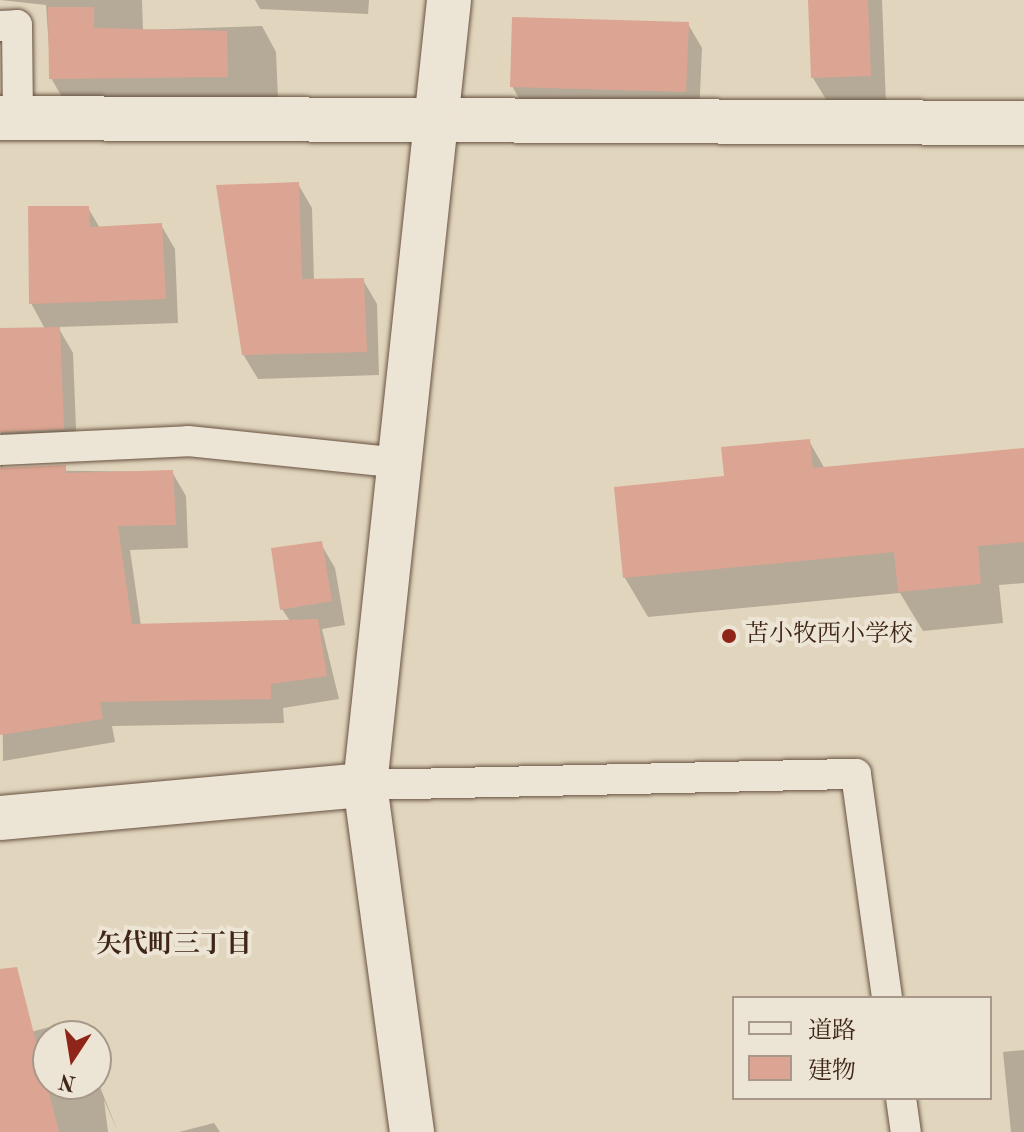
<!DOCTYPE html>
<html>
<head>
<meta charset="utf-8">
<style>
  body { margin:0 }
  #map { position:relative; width:1024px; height:1132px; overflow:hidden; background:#e1d5bd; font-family:"Old Standard TT","Noto Serif JP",serif }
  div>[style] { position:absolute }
  .shadow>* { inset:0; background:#0003 }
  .building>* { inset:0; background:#dca593 }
  .roads { filter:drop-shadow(0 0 2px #685241) drop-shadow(0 0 2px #685241) }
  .lane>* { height:30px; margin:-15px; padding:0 15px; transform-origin:15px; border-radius:15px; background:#ece4d4 }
  .street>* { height:44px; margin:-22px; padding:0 22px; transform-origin:22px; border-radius:22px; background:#ece4d4 }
  .dots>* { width:22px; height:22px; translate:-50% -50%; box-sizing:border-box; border:4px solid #ece4d4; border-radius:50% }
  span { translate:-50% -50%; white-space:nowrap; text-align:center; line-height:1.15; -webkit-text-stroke:8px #ece4d4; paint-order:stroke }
  .poi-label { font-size:24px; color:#3f2618 }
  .left { translate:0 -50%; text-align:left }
  .neighbourhood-label { font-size:26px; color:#3f2618; font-weight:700 }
  .legend { position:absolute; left:732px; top:996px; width:260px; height:104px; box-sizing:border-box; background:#ece4d4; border:2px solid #a79889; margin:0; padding:10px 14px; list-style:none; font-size:24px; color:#3f2618 }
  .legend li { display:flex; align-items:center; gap:16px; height:40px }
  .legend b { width:40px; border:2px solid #a79889 }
  .north { position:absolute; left:32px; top:1020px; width:80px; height:80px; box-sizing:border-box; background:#ece4d4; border:2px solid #a79889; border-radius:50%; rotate:192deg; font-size:22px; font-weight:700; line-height:32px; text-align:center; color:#3f2618 }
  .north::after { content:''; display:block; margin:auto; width:28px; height:36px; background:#8f2418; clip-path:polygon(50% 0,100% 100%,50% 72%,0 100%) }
</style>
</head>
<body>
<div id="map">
  <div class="shadow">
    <div style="clip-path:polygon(0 0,142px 0,143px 30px,262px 26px,276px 52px,278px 98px,66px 104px,51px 78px,46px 5px)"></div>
    <div style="clip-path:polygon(255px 0,369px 0,368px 14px,260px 9px)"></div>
    <div style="clip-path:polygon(810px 0,882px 0,886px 104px,830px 106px,813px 78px)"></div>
    <div style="clip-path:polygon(688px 24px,702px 48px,699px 116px,526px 111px,512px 86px)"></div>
    <div style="clip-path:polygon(298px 184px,312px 208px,314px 281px,363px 280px,377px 304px,379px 375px,258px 379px,243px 354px)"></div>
    <div style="clip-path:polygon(88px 208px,100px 228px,161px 225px,175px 249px,178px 323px,58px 327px,73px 353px,77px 453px,4px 458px,2px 470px,172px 472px,186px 496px,188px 548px,130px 550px,141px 626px,290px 621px,282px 609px,321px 544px,335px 568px,345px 625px,322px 629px,339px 699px,283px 708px,284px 723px,112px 726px,115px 742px,3px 761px,0 330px,45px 329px,31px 303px)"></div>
    <div style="clip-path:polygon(809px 441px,825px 469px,1024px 450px,1024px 583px,999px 585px,1003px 623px,923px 631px,900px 593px,648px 617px,625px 578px,617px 489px,726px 478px)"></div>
    <div style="clip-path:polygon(61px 1024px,68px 1036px,48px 1036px,48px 1084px,96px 1084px,96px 1077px,118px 1132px,104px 1100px,108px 1132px,0 1132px,0 1040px)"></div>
    <div style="clip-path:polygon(1024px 1050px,1024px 1132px,1011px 1132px,1003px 1052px)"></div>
    <div style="clip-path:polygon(214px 1123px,220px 1132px,179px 1132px)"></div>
  </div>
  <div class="building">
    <div style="clip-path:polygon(808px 0,868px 0,871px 76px,811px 78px)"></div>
    <div style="clip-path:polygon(48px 7px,94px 7px,94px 28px,227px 31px,228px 77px,49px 79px)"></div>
    <div style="clip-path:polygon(512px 17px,689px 22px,686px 92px,510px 87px)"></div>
    <div style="clip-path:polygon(299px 182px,302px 279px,364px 278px,367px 352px,242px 355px,216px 185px)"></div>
    <div style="clip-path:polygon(28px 206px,89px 206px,90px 227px,162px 223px,166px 299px,29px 304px)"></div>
    <div style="clip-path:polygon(60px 327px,64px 429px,0 432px,0 328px)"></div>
    <div style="clip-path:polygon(810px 439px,813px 468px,1024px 448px,1024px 542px,978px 546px,981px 584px,898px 592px,894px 552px,623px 578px,614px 487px,724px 476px,721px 447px)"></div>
    <div style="clip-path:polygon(66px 465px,66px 473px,173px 470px,176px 525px,118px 526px,132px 624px,318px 619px,327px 676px,271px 684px,271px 699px,100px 702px,103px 719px,0 735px,0 468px)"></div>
    <div style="clip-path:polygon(322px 541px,332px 601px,280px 610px,271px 548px)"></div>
    <div style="clip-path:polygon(17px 967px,59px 1132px,0 1132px,0 969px)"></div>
  </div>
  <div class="roads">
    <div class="lane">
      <div style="left:0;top:26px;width:17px;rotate:-3deg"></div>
      <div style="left:17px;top:25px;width:93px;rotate:89.4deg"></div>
      <div style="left:0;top:450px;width:188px;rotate:-2.7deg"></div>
      <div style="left:188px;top:441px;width:213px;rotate:5.9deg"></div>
      <div style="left:365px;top:785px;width:491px;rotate:-1.3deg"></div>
      <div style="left:856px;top:774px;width:226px;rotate:82.1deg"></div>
      <div style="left:901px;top:1098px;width:34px;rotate:82deg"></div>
    </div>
    <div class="street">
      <div style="left:0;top:118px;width:1024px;rotate:0.28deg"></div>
      <div style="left:0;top:818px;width:366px;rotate:-5.2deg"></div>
      <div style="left:412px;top:1132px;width:350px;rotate:-97.7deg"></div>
      <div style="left:365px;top:785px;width:789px;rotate:-83.89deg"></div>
    </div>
  </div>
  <div class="dots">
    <div style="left:729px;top:636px;background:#8f2418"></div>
  </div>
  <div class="poi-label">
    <span class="left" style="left:745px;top:636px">苫小牧西小学校</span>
  </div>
  <div class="neighbourhood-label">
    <span style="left:174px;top:946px">矢代町三丁目</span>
  </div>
  <ul class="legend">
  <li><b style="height:10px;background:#ece4d4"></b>道路</li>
  <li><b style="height:22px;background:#dca593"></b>建物</li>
  </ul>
  <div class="north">N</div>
</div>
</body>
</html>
